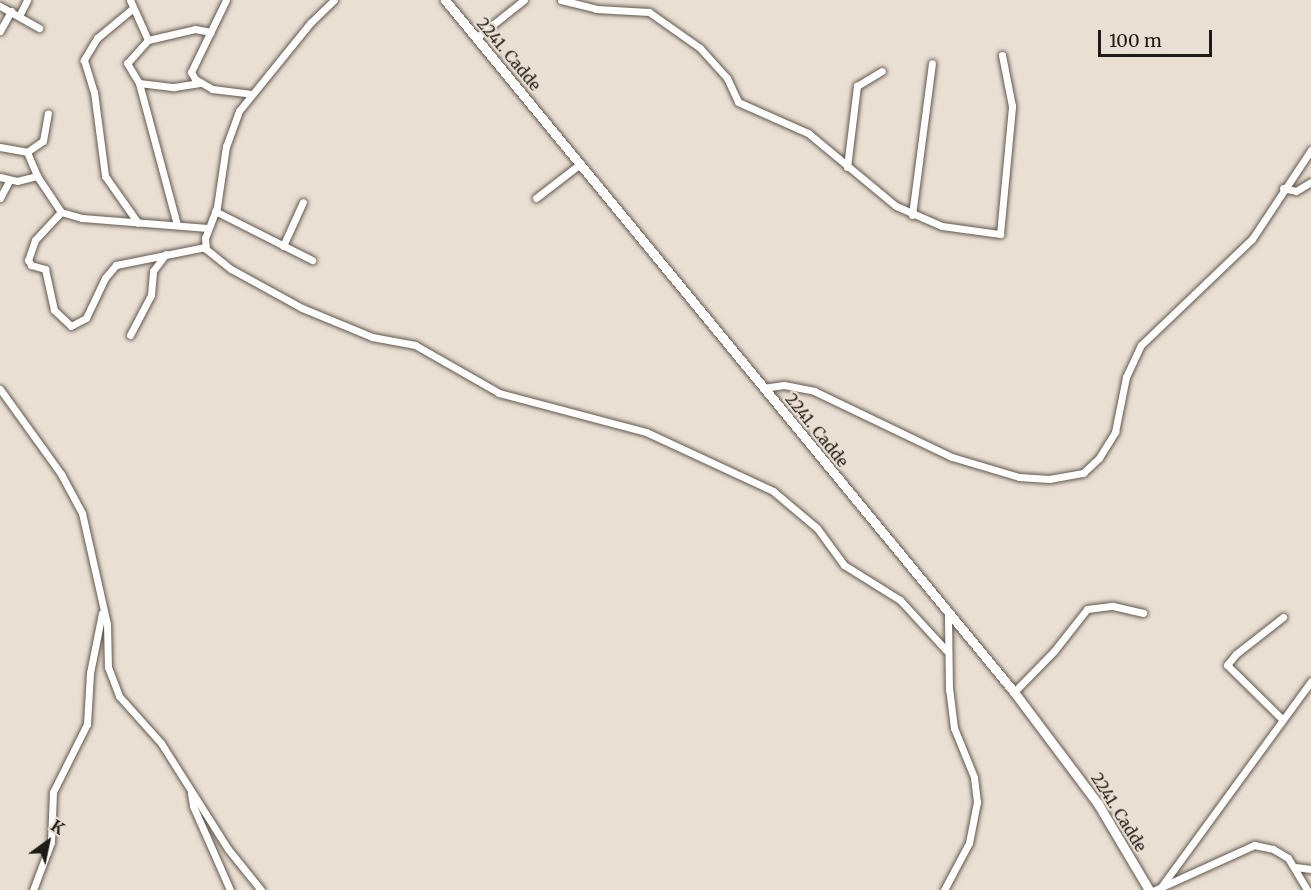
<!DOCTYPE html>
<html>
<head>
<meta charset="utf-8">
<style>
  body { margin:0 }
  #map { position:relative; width:1311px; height:890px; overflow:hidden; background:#eadfd3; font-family:Merriweather,serif }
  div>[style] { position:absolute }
  .roads { filter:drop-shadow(0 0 2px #61584d) drop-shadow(0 0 2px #61584d) }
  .street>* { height:7px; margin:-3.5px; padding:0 3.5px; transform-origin:3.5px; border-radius:3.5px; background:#fff }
  .secondary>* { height:9px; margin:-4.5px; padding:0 4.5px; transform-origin:4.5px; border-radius:4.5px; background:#fff }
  span { translate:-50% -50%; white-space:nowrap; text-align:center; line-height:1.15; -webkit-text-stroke:4.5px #eadfd3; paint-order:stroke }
  .street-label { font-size:16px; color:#1e1a16 }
  .north { position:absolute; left:18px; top:812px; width:60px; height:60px; -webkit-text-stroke:4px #eadfd3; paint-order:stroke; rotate:33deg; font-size:16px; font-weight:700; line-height:24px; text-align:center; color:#1e1a16 }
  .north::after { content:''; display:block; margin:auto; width:21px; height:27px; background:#1e1a16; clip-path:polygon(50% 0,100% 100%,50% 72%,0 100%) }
  .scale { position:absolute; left:1098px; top:30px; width:114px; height:27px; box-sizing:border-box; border:3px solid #1e1a16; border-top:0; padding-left:8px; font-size:18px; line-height:21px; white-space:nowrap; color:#1e1a16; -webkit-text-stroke:4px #eadfd3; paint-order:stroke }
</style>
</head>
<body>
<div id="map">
  <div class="roads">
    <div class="street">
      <div style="left:130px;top:0;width:44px;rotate:65.8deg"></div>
      <div style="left:148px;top:40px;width:48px;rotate:-13.2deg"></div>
      <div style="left:195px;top:29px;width:16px;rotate:11deg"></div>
      <div style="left:226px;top:0;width:80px;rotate:115.9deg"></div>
      <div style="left:191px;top:72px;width:8px;rotate:60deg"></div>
      <div style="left:195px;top:79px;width:20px;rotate:30deg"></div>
      <div style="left:212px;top:89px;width:38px;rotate:7deg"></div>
      <div style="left:334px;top:0;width:32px;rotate:136deg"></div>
      <div style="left:311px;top:22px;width:114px;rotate:129deg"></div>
      <div style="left:239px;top:111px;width:37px;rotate:110deg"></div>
      <div style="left:226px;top:146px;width:62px;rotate:98.4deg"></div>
      <div style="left:217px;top:207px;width:33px;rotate:111deg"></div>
      <div style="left:205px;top:238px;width:11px;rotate:85deg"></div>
      <div style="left:206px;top:249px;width:32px;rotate:39deg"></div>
      <div style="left:231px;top:269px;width:81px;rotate:28.8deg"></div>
      <div style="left:302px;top:308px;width:76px;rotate:22.5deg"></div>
      <div style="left:372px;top:337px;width:44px;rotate:10.5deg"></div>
      <div style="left:415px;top:345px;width:97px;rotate:29.7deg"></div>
      <div style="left:499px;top:393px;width:152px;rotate:14.9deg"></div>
      <div style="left:646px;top:432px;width:140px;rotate:24.9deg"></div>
      <div style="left:773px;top:491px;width:57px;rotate:40.1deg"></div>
      <div style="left:817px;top:528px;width:46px;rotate:53.9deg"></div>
      <div style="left:844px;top:565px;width:66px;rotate:32deg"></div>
      <div style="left:900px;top:600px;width:68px;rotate:47.4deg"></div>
      <div style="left:561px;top:0;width:36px;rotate:14deg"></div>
      <div style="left:596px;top:9px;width:53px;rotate:3.2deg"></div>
      <div style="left:649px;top:12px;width:62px;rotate:35.2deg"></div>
      <div style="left:700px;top:48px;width:40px;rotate:48deg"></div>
      <div style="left:727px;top:78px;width:26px;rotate:65deg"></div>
      <div style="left:738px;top:102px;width:77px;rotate:23.9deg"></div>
      <div style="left:808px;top:133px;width:114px;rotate:39.7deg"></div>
      <div style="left:896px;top:206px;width:50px;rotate:23.5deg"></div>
      <div style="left:942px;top:226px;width:59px;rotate:7.9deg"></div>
      <div style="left:1000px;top:234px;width:129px;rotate:-84.6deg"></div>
      <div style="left:1012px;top:106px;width:52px;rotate:-101.1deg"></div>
      <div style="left:0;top:6px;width:45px;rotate:29.4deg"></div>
      <div style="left:132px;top:9px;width:45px;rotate:140.4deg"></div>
      <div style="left:97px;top:38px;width:26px;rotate:121deg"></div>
      <div style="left:84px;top:60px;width:34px;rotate:73deg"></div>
      <div style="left:94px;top:92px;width:85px;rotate:82.5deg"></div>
      <div style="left:105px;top:176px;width:57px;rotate:54.9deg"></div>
      <div style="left:19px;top:16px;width:18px;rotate:-63deg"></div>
      <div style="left:0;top:31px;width:23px;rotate:-61deg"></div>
      <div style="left:476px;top:38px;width:61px;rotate:-38.4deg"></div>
      <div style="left:148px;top:40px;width:31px;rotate:132deg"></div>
      <div style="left:127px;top:63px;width:23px;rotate:59deg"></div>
      <div style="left:139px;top:83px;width:147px;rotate:75deg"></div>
      <div style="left:139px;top:83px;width:35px;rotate:7deg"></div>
      <div style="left:174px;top:87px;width:26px;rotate:-9deg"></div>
      <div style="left:0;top:147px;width:27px;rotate:10deg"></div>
      <div style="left:27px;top:152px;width:26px;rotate:67deg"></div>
      <div style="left:37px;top:176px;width:43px;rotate:56.3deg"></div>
      <div style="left:61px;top:212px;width:22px;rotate:16deg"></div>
      <div style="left:82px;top:218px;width:126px;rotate:4.5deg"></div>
      <div style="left:27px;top:152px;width:19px;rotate:-35deg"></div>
      <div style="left:43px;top:141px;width:28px;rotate:-80deg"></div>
      <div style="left:847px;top:167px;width:82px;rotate:-83deg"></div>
      <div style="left:857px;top:86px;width:29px;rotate:-31deg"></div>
      <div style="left:0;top:177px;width:17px;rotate:13deg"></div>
      <div style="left:17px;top:181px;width:21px;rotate:-14deg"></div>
      <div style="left:1283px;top:188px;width:13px;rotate:13deg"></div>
      <div style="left:1296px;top:191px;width:17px;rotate:-31deg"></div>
      <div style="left:0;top:198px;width:19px;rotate:-62deg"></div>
      <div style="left:536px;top:198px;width:56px;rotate:-37.7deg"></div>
      <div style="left:215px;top:211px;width:109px;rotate:26.8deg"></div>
      <div style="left:61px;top:212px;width:38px;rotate:133deg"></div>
      <div style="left:35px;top:240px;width:21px;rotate:109deg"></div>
      <div style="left:28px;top:260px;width:6px;rotate:59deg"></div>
      <div style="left:31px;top:265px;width:15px;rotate:16deg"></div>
      <div style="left:45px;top:269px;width:42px;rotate:77.6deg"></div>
      <div style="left:54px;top:310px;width:23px;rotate:43deg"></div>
      <div style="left:71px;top:326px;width:17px;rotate:-28deg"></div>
      <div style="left:86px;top:318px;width:44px;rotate:-64.6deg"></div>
      <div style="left:105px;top:278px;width:17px;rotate:-50deg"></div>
      <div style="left:116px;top:265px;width:91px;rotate:-11.4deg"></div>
      <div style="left:912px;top:215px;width:153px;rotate:-82.5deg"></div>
      <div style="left:283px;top:246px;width:48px;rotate:-65.6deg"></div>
      <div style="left:130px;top:335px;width:45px;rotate:-62.3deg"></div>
      <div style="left:151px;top:295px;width:24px;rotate:-85deg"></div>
      <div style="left:153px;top:271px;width:21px;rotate:-53deg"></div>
      <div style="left:763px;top:388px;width:21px;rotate:-8deg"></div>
      <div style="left:784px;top:385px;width:31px;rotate:11deg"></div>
      <div style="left:814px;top:391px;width:153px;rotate:25.6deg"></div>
      <div style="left:952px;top:457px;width:70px;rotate:16.6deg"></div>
      <div style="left:1019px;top:477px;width:30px;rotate:4deg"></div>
      <div style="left:1049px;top:479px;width:35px;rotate:-10deg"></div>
      <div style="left:1083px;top:473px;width:22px;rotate:-43deg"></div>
      <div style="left:1099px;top:458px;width:31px;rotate:-58deg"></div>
      <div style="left:1115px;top:432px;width:56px;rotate:-78.7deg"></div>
      <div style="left:1126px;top:377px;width:35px;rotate:-65deg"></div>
      <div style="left:1141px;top:345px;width:153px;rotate:-43.7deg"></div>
      <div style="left:1252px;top:239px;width:107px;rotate:-56.5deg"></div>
      <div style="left:0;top:389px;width:105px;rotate:54.3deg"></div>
      <div style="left:61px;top:474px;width:44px;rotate:61.7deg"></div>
      <div style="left:82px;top:513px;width:114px;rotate:77.3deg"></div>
      <div style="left:107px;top:624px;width:43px;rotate:88.7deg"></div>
      <div style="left:108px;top:667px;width:31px;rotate:69deg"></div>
      <div style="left:119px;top:696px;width:63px;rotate:48.2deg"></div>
      <div style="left:161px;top:743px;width:125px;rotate:57.7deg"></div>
      <div style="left:228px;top:849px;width:53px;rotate:51.2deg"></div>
      <div style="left:1014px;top:692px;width:57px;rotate:-45.7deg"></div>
      <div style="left:1054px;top:651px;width:53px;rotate:-51.8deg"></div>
      <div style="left:1087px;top:609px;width:26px;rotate:-7deg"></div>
      <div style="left:1113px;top:606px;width:31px;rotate:13deg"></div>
      <div style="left:1282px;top:719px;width:77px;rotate:-135.5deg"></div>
      <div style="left:1227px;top:665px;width:14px;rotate:-51deg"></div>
      <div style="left:1236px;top:654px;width:60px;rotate:-38.2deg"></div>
      <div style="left:191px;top:793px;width:13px;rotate:81deg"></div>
      <div style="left:193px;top:806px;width:92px;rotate:66.2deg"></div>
      <div style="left:1295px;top:867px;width:16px;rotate:7deg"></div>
      <div style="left:1161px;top:887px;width:255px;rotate:-53.9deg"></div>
      <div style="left:33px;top:890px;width:51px;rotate:-69.4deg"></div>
      <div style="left:51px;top:842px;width:50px;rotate:-87.7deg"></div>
      <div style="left:53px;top:792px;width:76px;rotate:-63.4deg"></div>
      <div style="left:87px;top:724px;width:51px;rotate:-86.6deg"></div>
      <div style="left:90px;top:673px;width:61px;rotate:-78.7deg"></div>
      <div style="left:944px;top:890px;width:53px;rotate:-62deg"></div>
      <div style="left:969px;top:843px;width:42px;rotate:-79deg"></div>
      <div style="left:977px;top:802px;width:25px;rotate:-97deg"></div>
      <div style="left:974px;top:777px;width:53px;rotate:-112.2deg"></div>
      <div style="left:954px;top:728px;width:38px;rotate:-97deg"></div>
      <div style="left:949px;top:690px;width:76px;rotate:-90.8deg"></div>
      <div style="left:1155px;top:890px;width:109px;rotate:-24.4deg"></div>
      <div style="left:1254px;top:845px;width:19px;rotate:12deg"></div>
      <div style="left:1273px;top:849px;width:17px;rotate:31deg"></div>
      <div style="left:1288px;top:858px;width:37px;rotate:59deg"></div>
    </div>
    <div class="secondary">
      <div style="left:445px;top:0;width:896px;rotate:50.57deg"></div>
      <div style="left:1014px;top:692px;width:140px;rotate:53.1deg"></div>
      <div style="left:1098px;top:804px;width:100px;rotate:59.3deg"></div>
    </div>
  </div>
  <div class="street-label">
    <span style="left:509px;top:54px;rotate:50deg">2241. Cadde</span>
    <span style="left:817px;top:430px;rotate:51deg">2241. Cadde</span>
    <span style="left:1119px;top:812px;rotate:58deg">2241. Cadde</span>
  </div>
  <div class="north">K</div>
  <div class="scale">100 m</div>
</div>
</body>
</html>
